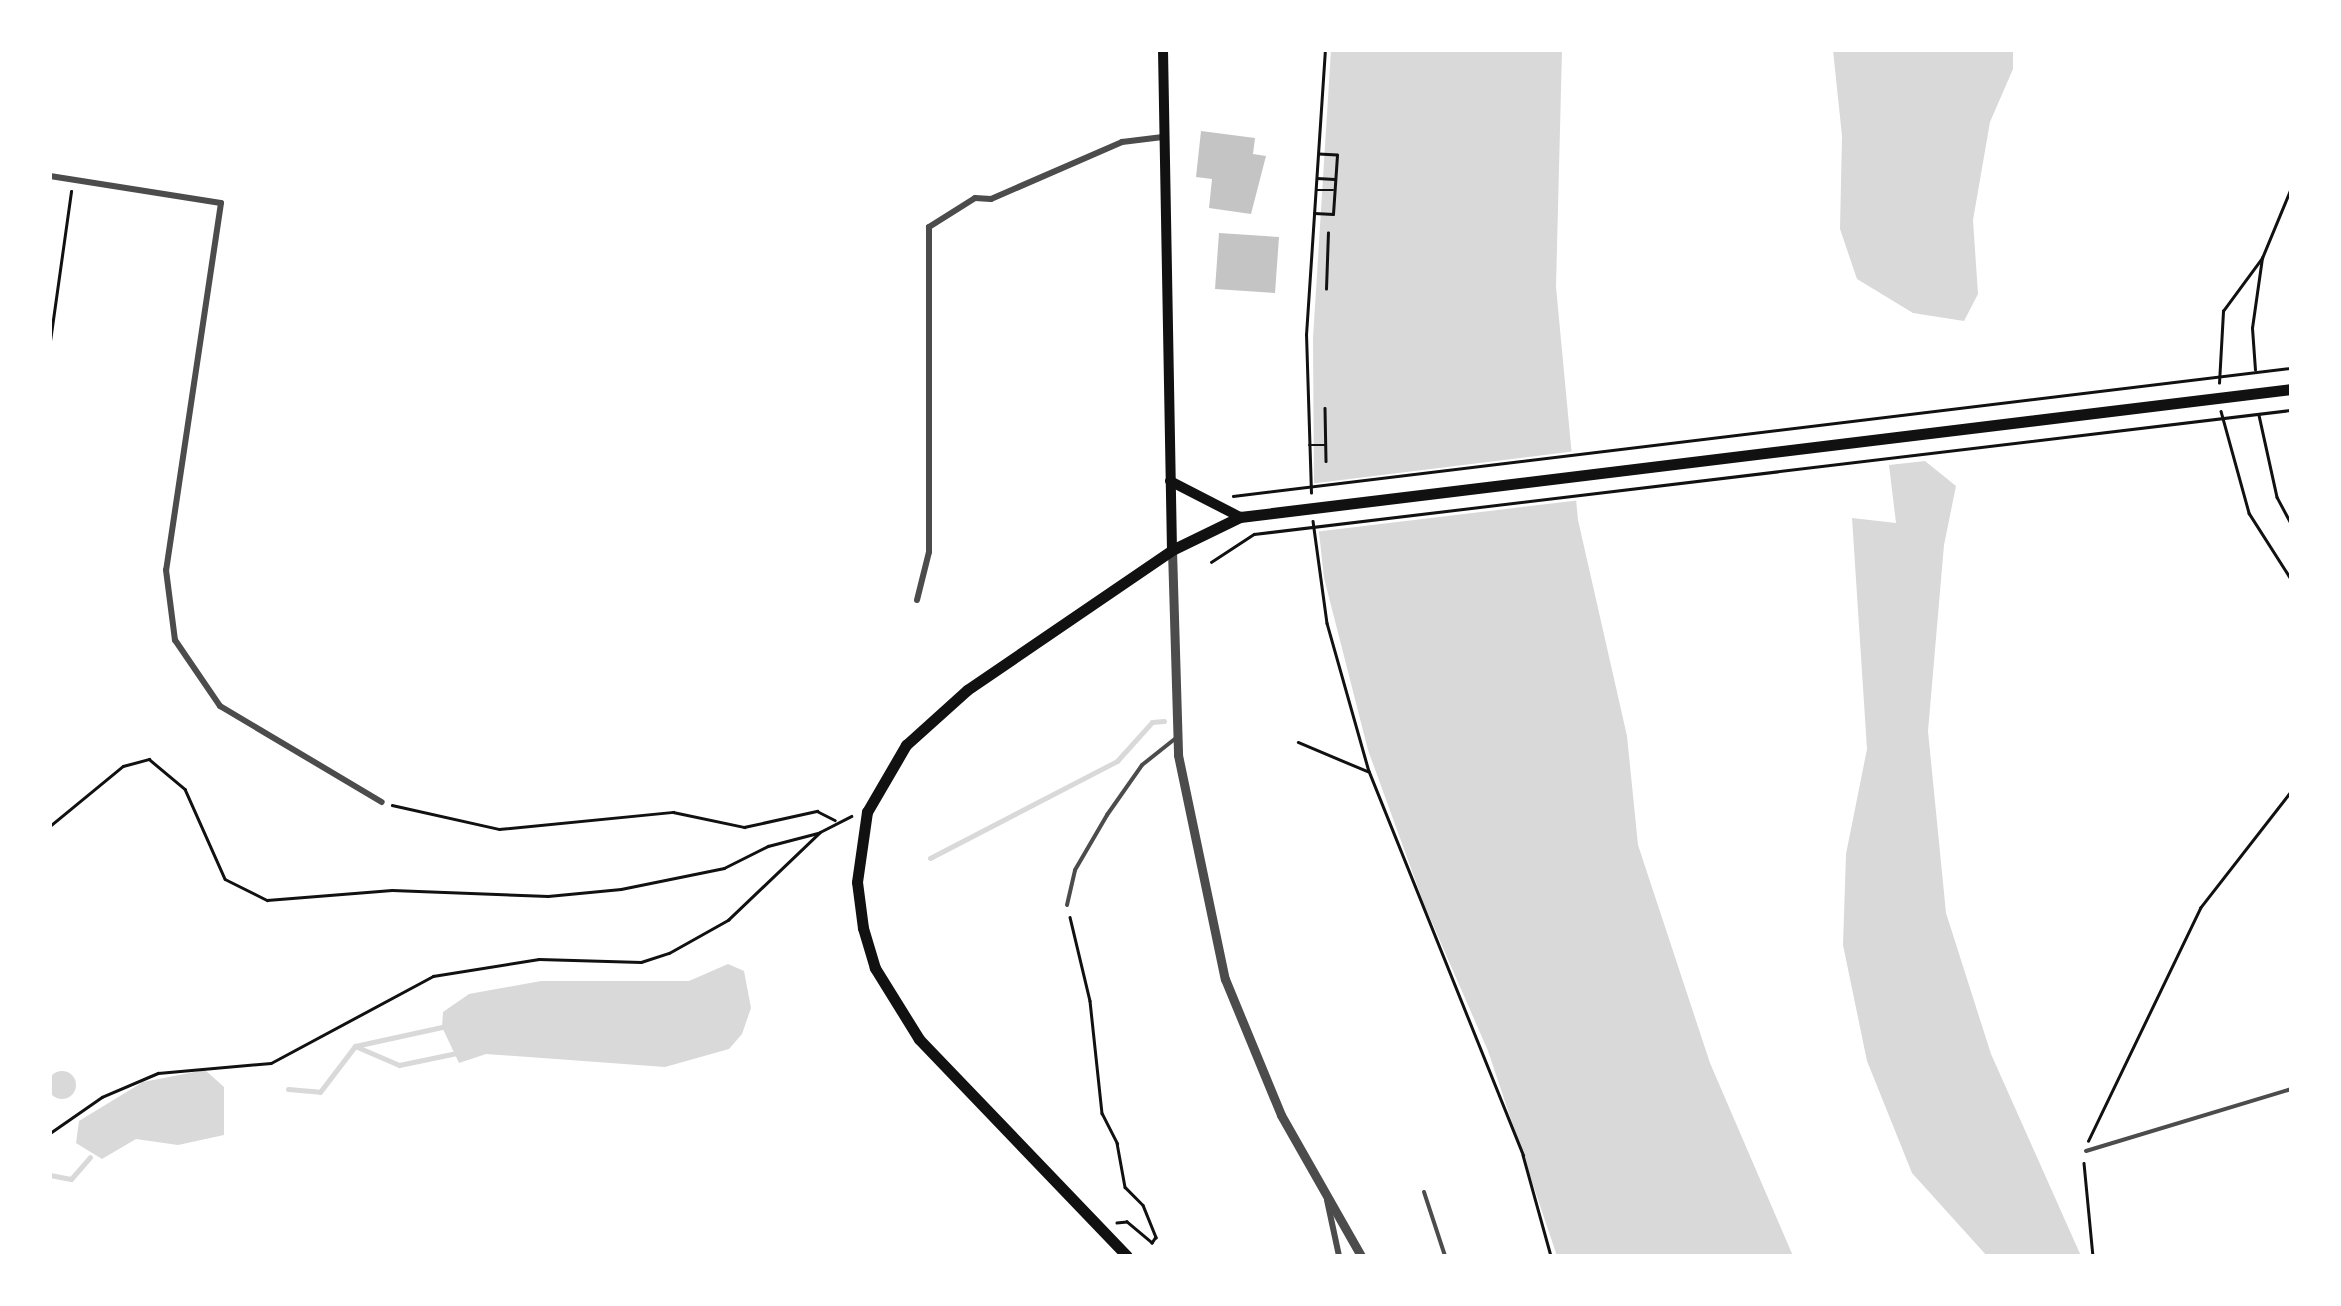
<!DOCTYPE html>
<html>
<head>
<meta charset="utf-8">
<style>
  body { margin:0 }
  #map { position:relative; width:2341px; height:1306px; overflow:hidden; background:#fff; font-family:"Alegreya Sans",sans-serif }
  div>[style] { position:absolute }
  .water>* { inset:0; background:#d9d9d9 }
  .round { border-radius:50% }
  .pier>* { inset:0; background:#fff }
  .stream>* { height:5px; margin:-2.5px; padding:0 2.5px; transform-origin:2.5px; border-radius:2.5px; background:#d9d9d9 }
  .building>* { inset:0; background:#c4c4c4 }
  .path>* { height:2.5px; margin:-1.25px; padding:0 1.25px; transform-origin:1.25px; border-radius:1.25px; background:#111 }
  .service>* { height:4px; margin:-2px; padding:0 2px; transform-origin:2px; border-radius:2px; background:#4c4c4c }
  .minor>* { height:6px; margin:-3px; padding:0 3px; transform-origin:3px; border-radius:3px; background:#4c4c4c }
  .tertiary>* { height:9px; margin:-4.5px; padding:0 4.5px; transform-origin:4.5px; border-radius:4.5px; background:#4c4c4c }
  .secondary>* { height:10px; margin:-5px; padding:0 5px; transform-origin:5px; border-radius:5px; background:#111 }
  .primary>* { height:11px; margin:-5.5px; padding:0 5.5px; transform-origin:5.5px; border-radius:5.5px; background:#111 }
  span { translate:-50% -50%; white-space:nowrap; text-align:center; line-height:1.15; -webkit-text-stroke:8px #fff; paint-order:stroke }
  .frame { position:absolute; inset:0; border:52px solid #fff; pointer-events:none }
</style>
</head>
<body>
<div id="map">
  <div class="water">
    <div style="clip-path:polygon(1331px 50px,1562px 50px,1556px 287px,1578px 520px,1627px 736px,1638px 845px,1710px 1063px,1793px 1256px,1557px 1256px,1488px 1051px,1424px 904px,1368px 750px,1324px 578px,1314px 486px,1313px 338px)"></div>
    <div style="clip-path:polygon(1833px 50px,2013px 50px,2013px 69px,1990px 122px,1973px 220px,1978px 294px,1964px 321px,1913px 313px,1857px 279px,1840px 229px,1842px 136px)"></div>
    <div style="clip-path:polygon(1925px 461px,1956px 486px,1944px 545px,1928px 731px,1946px 913px,1991px 1054px,2081px 1256px,1987px 1256px,1912px 1173px,1867px 1061px,1843px 945px,1846px 854px,1867px 749px,1852px 518px,1896px 523px,1889px 465px)"></div>
    <div style="clip-path:polygon(728px 964px,744px 971px,751px 1008px,742px 1034px,729px 1049px,665px 1067px,486px 1054px,459px 1063px,442px 1027px,443px 1012px,469px 994px,541px 981px,689px 981px)"></div>
    <div style="clip-path:polygon(205px 1070px,224px 1087px,224px 1135px,178px 1145px,136px 1139px,102px 1159px,76px 1143px,79px 1121px,143px 1082px)"></div>
    <div class="round" style="left:48px;top:1071px;width:28px;height:28px"></div>
  </div>
  <div class="pier">
    <div style="clip-path:polygon(1576px 451px,1581px 500px,1314px 532px,1309px 484px)"></div>
  </div>
  <div class="stream">
    <div style="left:930px;top:858px;width:211px;rotate:-27.4deg"></div>
    <div style="left:1117px;top:761px;width:52px;rotate:-48.1deg"></div>
    <div style="left:1152px;top:722px;width:12px;rotate:-5deg"></div>
    <div style="left:355px;top:1046px;width:48px;rotate:23.4deg"></div>
    <div style="left:399px;top:1065px;width:59px;rotate:-11.7deg"></div>
    <div style="left:288px;top:1089px;width:32px;rotate:5deg"></div>
    <div style="left:320px;top:1092px;width:58px;rotate:-52.7deg"></div>
    <div style="left:355px;top:1046px;width:89px;rotate:-12.3deg"></div>
    <div style="left:50px;top:1175px;width:21px;rotate:11deg"></div>
    <div style="left:71px;top:1179px;width:29px;rotate:-49deg"></div>
  </div>
  <div class="building">
    <div style="clip-path:polygon(1201px 131px,1255px 138px,1253px 154px,1266px 156px,1251px 214px,1209px 208px,1212px 179px,1196px 177px)"></div>
    <div style="clip-path:polygon(1219px 233px,1279px 237px,1275px 293px,1215px 289px)"></div>
  </div>
  <div class="path">
    <div style="left:1317px;top:178px;width:17px;rotate:3deg"></div>
    <div style="left:1316px;top:190px;width:17px"></div>
    <div style="left:1314px;top:213px;width:19px;rotate:3deg"></div>
    <div style="left:1333px;top:214px;width:59px;rotate:-86.1deg"></div>
    <div style="left:1337px;top:155px;width:18px;rotate:-177deg"></div>
    <div style="left:1326px;top:289px;width:56px;rotate:-88deg"></div>
    <div style="left:50px;top:341px;width:151px;rotate:-82deg"></div>
    <div style="left:2255px;top:370px;width:42px;rotate:-94.1deg"></div>
    <div style="left:2252px;top:328px;width:71px;rotate:-81.9deg"></div>
    <div style="left:2262px;top:258px;width:76px;rotate:-67.5deg"></div>
    <div style="left:2219px;top:383px;width:72px;rotate:-86.8deg"></div>
    <div style="left:2223px;top:311px;width:66px;rotate:-53.7deg"></div>
    <div style="left:1325px;top:408px;width:53px;rotate:88.9deg"></div>
    <div style="left:2221px;top:411px;width:106px;rotate:74.6deg"></div>
    <div style="left:2249px;top:513px;width:78px;rotate:57.5deg"></div>
    <div style="left:2259px;top:415px;width:84px;rotate:77.6deg"></div>
    <div style="left:2277px;top:497px;width:30px;rotate:62deg"></div>
    <div style="left:1309px;top:445px;width:16px"></div>
    <div style="left:1311px;top:493px;width:158px;rotate:-91.8deg"></div>
    <div style="left:1306px;top:335px;width:286px;rotate:-86.2deg"></div>
    <div style="left:1233px;top:496px;width:1066px;rotate:-6.9deg"></div>
    <div style="left:1313px;top:521px;width:103px;rotate:82.2deg"></div>
    <div style="left:1327px;top:623px;width:154px;rotate:74.2deg"></div>
    <div style="left:1369px;top:771px;width:414px;rotate:68.1deg"></div>
    <div style="left:1523px;top:1155px;width:105px;rotate:74.5deg"></div>
    <div style="left:1211px;top:562px;width:51px;rotate:-33.1deg"></div>
    <div style="left:1254px;top:534px;width:1044px;rotate:-6.82deg"></div>
    <div style="left:1298px;top:742px;width:75px;rotate:22.8deg"></div>
    <div style="left:392px;top:805px;width:110px;rotate:12.6deg"></div>
    <div style="left:499px;top:829px;width:175px;rotate:-5.6deg"></div>
    <div style="left:673px;top:812px;width:73px;rotate:11.9deg"></div>
    <div style="left:744px;top:827px;width:75px;rotate:-12.4deg"></div>
    <div style="left:817px;top:811px;width:20px;rotate:27deg"></div>
    <div style="left:50px;top:826px;width:94px;rotate:-39.4deg"></div>
    <div style="left:123px;top:766px;width:27px;rotate:-15deg"></div>
    <div style="left:149px;top:759px;width:47px;rotate:39.8deg"></div>
    <div style="left:185px;top:789px;width:98px;rotate:66deg"></div>
    <div style="left:225px;top:879px;width:47px;rotate:26.6deg"></div>
    <div style="left:267px;top:900px;width:125px;rotate:-4.6deg"></div>
    <div style="left:392px;top:890px;width:156px;rotate:2.2deg"></div>
    <div style="left:548px;top:896px;width:73px;rotate:-5.5deg"></div>
    <div style="left:621px;top:889px;width:105px;rotate:-11.5deg"></div>
    <div style="left:724px;top:868px;width:49px;rotate:-26.6deg"></div>
    <div style="left:768px;top:846px;width:52px;rotate:-14.6deg"></div>
    <div style="left:1070px;top:917px;width:86px;rotate:76.6deg"></div>
    <div style="left:1090px;top:1001px;width:113px;rotate:83.9deg"></div>
    <div style="left:1102px;top:1113px;width:34px;rotate:63deg"></div>
    <div style="left:1117px;top:1143px;width:45px;rotate:79.7deg"></div>
    <div style="left:1125px;top:1187px;width:25px;rotate:45deg"></div>
    <div style="left:1143px;top:1205px;width:35px;rotate:68deg"></div>
    <div style="left:1156px;top:1237px;width:7px;rotate:124deg"></div>
    <div style="left:1152px;top:1243px;width:33px;rotate:-140deg"></div>
    <div style="left:1127px;top:1222px;width:10px;rotate:174deg"></div>
    <div style="left:50px;top:1133px;width:63px;rotate:-34.7deg"></div>
    <div style="left:102px;top:1097px;width:61px;rotate:-23.2deg"></div>
    <div style="left:158px;top:1073px;width:113px;rotate:-5.1deg"></div>
    <div style="left:271px;top:1063px;width:184px;rotate:-28.2deg"></div>
    <div style="left:433px;top:976px;width:107px;rotate:-9.1deg"></div>
    <div style="left:539px;top:959px;width:102px;rotate:1.7deg"></div>
    <div style="left:641px;top:962px;width:29px;rotate:-18deg"></div>
    <div style="left:669px;top:953px;width:68px;rotate:-29.2deg"></div>
    <div style="left:728px;top:920px;width:127px;rotate:-43.7deg"></div>
    <div style="left:820px;top:832px;width:35px;rotate:-27deg"></div>
    <div style="left:2088px;top:1141px;width:259px;rotate:-64.3deg"></div>
    <div style="left:2200px;top:908px;width:148px;rotate:-52.1deg"></div>
    <div style="left:2084px;top:1163px;width:93px;rotate:84.5deg"></div>
  </div>
  <div class="service">
    <div style="left:1067px;top:905px;width:36px;rotate:-77deg"></div>
    <div style="left:1075px;top:870px;width:64px;rotate:-59.8deg"></div>
    <div style="left:1107px;top:815px;width:61px;rotate:-55deg"></div>
    <div style="left:1142px;top:765px;width:43px;rotate:-38.5deg"></div>
    <div style="left:2086px;top:1151px;width:214px;rotate:-16.8deg"></div>
    <div style="left:1424px;top:1192px;width:67px;rotate:71.8deg"></div>
  </div>
  <div class="minor">
    <div style="left:50px;top:176px;width:173px;rotate:9deg"></div>
    <div style="left:221px;top:203px;width:371px;rotate:98.5deg"></div>
    <div style="left:166px;top:570px;width:71px;rotate:82.7deg"></div>
    <div style="left:175px;top:640px;width:80px;rotate:55.7deg"></div>
    <div style="left:220px;top:706px;width:188px;rotate:30.7deg"></div>
    <div style="left:917px;top:600px;width:49px;rotate:-76deg"></div>
    <div style="left:929px;top:552px;width:325px;rotate:-90deg"></div>
    <div style="left:929px;top:227px;width:54px;rotate:-32.2deg"></div>
    <div style="left:975px;top:198px;width:16px;rotate:4deg"></div>
    <div style="left:991px;top:199px;width:143px;rotate:-23.5deg"></div>
    <div style="left:1122px;top:142px;width:41px;rotate:-7deg"></div>
    <div style="left:1327px;top:1200px;width:57px;rotate:77.9deg"></div>
  </div>
  <div class="tertiary">
    <div style="left:1172px;top:550px;width:205px;rotate:88.3deg"></div>
    <div style="left:1178px;top:755px;width:229px;rotate:78.2deg"></div>
    <div style="left:1225px;top:979px;width:147px;rotate:67.6deg"></div>
    <div style="left:1281px;top:1115px;width:162px;rotate:60.4deg"></div>
  </div>
  <div class="secondary">
    <div style="left:1163px;top:50px;width:500px;rotate:88.97deg"></div>
    <div style="left:1170px;top:481px;width:79px;rotate:27.2deg"></div>
  </div>
  <div class="primary">
    <div style="left:1127px;top:1256px;width:301px;rotate:-133.8deg"></div>
    <div style="left:919px;top:1039px;width:84px;rotate:-121.8deg"></div>
    <div style="left:875px;top:968px;width:42px;rotate:-106.7deg"></div>
    <div style="left:863px;top:928px;width:46px;rotate:-97.4deg"></div>
    <div style="left:857px;top:882px;width:71px;rotate:-81.9deg"></div>
    <div style="left:867px;top:812px;width:78px;rotate:-59.8deg"></div>
    <div style="left:906px;top:745px;width:82px;rotate:-42deg"></div>
    <div style="left:967px;top:690px;width:248px;rotate:-34.3deg"></div>
    <div style="left:1172px;top:550px;width:76px;rotate:-25.9deg"></div>
    <div style="left:1240px;top:517px;width:1059px;rotate:-6.94deg"></div>
  </div>
  <div class="frame"></div>
</div>
</body>
</html>
